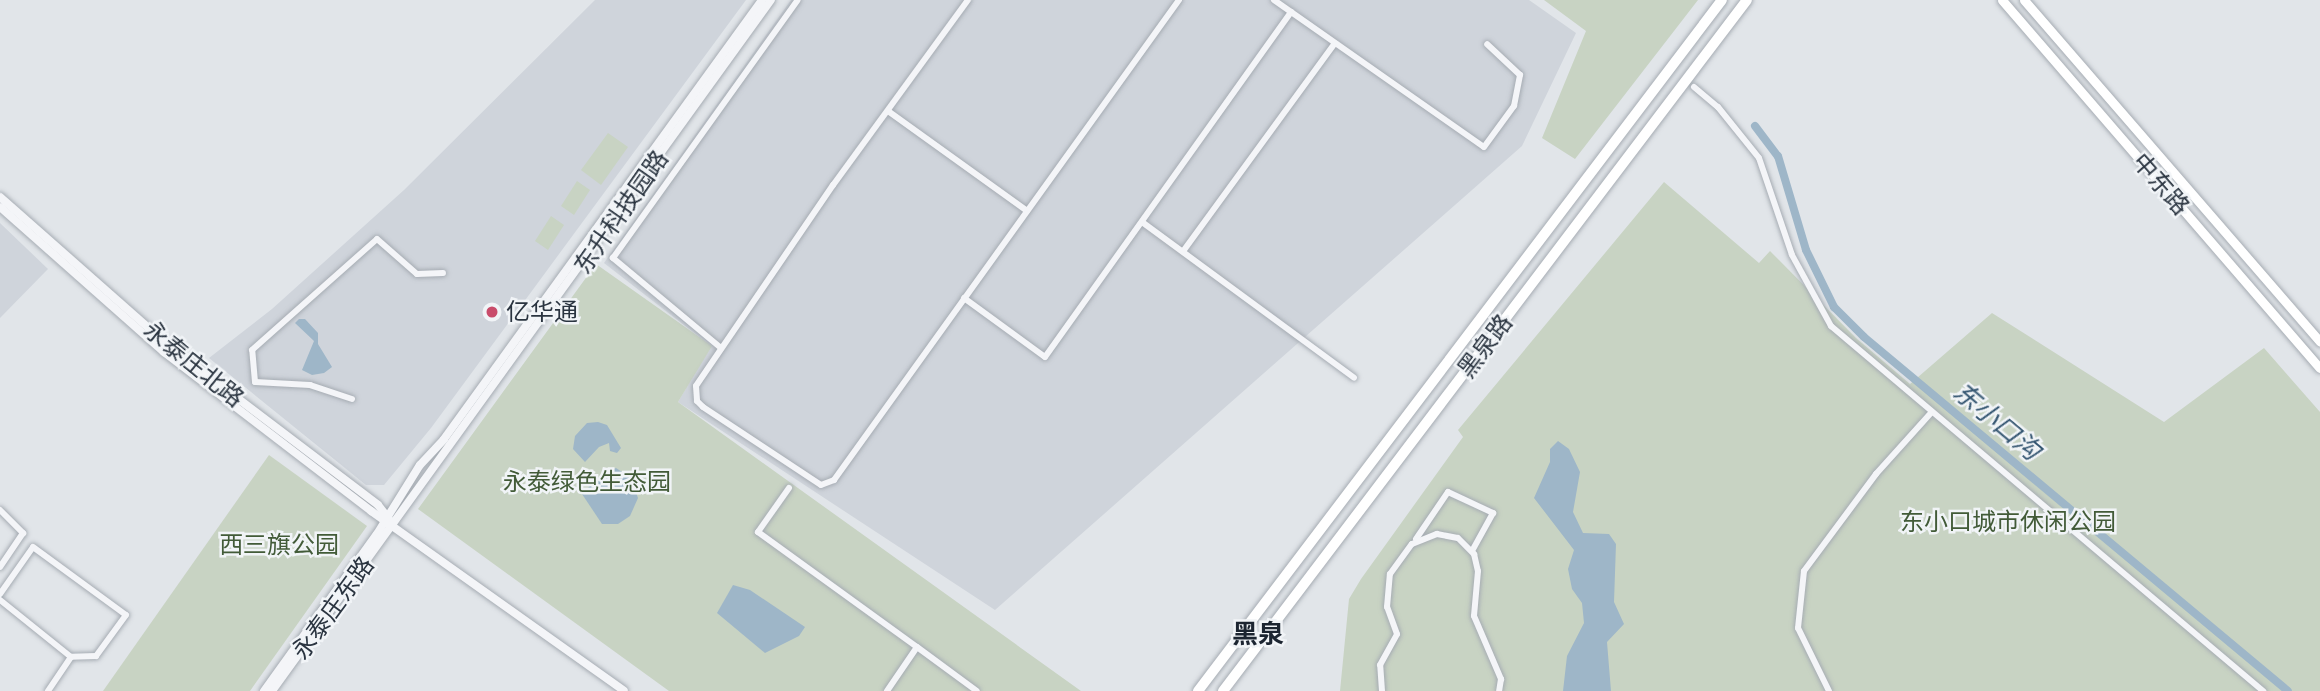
<!DOCTYPE html>
<html>
<head>
<meta charset="utf-8">
<style>
  body { margin:0 }
  #map { position:relative; width:2320px; height:691px; overflow:hidden; background:#e1e5e9; font-family:Mulish,"Noto Sans SC",sans-serif }
  div>[style] { position:absolute }
  .built>* { inset:0; background:#cfd4db }
  .green>* { inset:0; background:#c8d3c3 }
  .water>* { inset:0; background:#9eb6c8 }
  .canal>* { height:8px; margin:-4px; padding:0 4px; transform-origin:4px; border-radius:4px; background:#9eb6c8 }
  .roads { filter:drop-shadow(0 0 2px #a6acb3) drop-shadow(0 0 2px #a6acb3) }
  .minor>* { height:6px; margin:-3px; padding:0 3px; transform-origin:3px; border-radius:3px; background:#f4f5f8 }
  .tertiary>* { height:8px; margin:-4px; padding:0 4px; transform-origin:4px; border-radius:4px; background:#f4f5f8 }
  .secondary>* { height:9px; margin:-4.5px; padding:0 4.5px; transform-origin:4.5px; border-radius:4.5px; background:#fff }
  .primary>* { height:10px; margin:-5px; padding:0 5px; transform-origin:5px; border-radius:5px; background:#fff }
  .dots>* { width:19px; height:19px; translate:-50% -50%; box-sizing:border-box; border:4px solid #f1f4f7; border-radius:50% }
  span { translate:-50% -50%; white-space:nowrap; text-align:center; line-height:1.15; -webkit-text-stroke:5px #f1f4f7; paint-order:stroke }
  .street-label { font-size:24px; color:#2a3440 }
  .poi-label { font-size:24px; color:#2a3440 }
  .left { translate:0 -50%; text-align:left }
  .park-label { font-size:24px; color:#425b38 }
  .water-label { font-size:26px; color:#365772; font-style:italic }
  .neighbourhood-label { font-size:26px; color:#1c2531; font-weight:700 }
</style>
</head>
<body>
<div id="map">
  <div class="built">
    <div style="clip-path:polygon(595px 0,746px 0,431px 428px,384px 485px,366px 485px,209px 358px,272px 309px,404px 190px)"></div>
    <div style="clip-path:polygon(791px 0,1529px 0,1576px 33px,1522px 146px,995px 610px,678px 402px,711px 346px,604px 263px)"></div>
    <div style="clip-path:polygon(0 223px,48px 269px,0 318px)"></div>
  </div>
  <div class="green">
    <div style="clip-path:polygon(1544px 0,1698px 0,1575px 159px,1542px 138px,1586px 31px)"></div>
    <div style="clip-path:polygon(608px 133px,628px 147px,601px 185px,581px 170px)"></div>
    <div style="clip-path:polygon(577px 181px,590px 190px,574px 215px,561px 206px)"></div>
    <div style="clip-path:polygon(1664px 182px,1759px 263px,1770px 251px,1856px 338px,1910px 384px,1992px 313px,2164px 422px,2264px 348px,2320px 412px,2320px 691px,1340px 691px,1349px 599px,1361px 579px,1463px 437px,1458px 430px)"></div>
    <div style="clip-path:polygon(551px 216px,564px 225px,548px 250px,535px 241px)"></div>
    <div style="clip-path:polygon(596px 264px,712px 346px,678px 402px,1081px 691px,669px 691px,418px 509px)"></div>
    <div style="clip-path:polygon(269px 455px,367px 526px,250px 691px,103px 691px)"></div>
  </div>
  <div class="water">
    <div style="clip-path:polygon(299px 319px,305px 319px,318px 333px,318px 344px,332px 367px,324px 373px,312px 375px,302px 370px,314px 341px,295px 323px)"></div>
    <div style="clip-path:polygon(598px 422px,607px 425px,621px 448px,617px 453px,610px 451px,609px 443px,599px 447px,585px 462px,573px 449px,575px 436px,587px 423px)"></div>
    <div style="clip-path:polygon(1558px 441px,1569px 449px,1580px 472px,1573px 512px,1583px 533px,1609px 534px,1616px 544px,1614px 602px,1624px 624px,1607px 642px,1611px 691px,1563px 691px,1567px 656px,1584px 623px,1582px 603px,1572px 589px,1568px 569px,1574px 550px,1534px 498px,1550px 462px,1550px 449px)"></div>
    <div style="clip-path:polygon(616px 468px,631px 478px,638px 498px,630px 516px,618px 524px,602px 524px,582px 494px,601px 475px)"></div>
    <div style="clip-path:polygon(733px 585px,750px 590px,805px 627px,799px 636px,765px 653px,717px 613px)"></div>
  </div>
  <div class="canal">
    <div style="left:1755px;top:126px;width:38px;rotate:53deg"></div>
    <div style="left:1778px;top:156px;width:98px;rotate:73.4deg"></div>
    <div style="left:1806px;top:250px;width:64px;rotate:63.8deg"></div>
    <div style="left:1834px;top:307px;width:42px;rotate:45deg"></div>
    <div style="left:1864px;top:337px;width:552px;rotate:39.86deg"></div>
  </div>
  <div class="roads">
    <div class="minor">
      <div style="left:968px;top:0;width:229px;rotate:126.1deg"></div>
      <div style="left:833px;top:185px;width:243px;rotate:124.3deg"></div>
      <div style="left:696px;top:386px;width:15px;rotate:86deg"></div>
      <div style="left:697px;top:401px;width:8px;rotate:45deg"></div>
      <div style="left:703px;top:407px;width:141px;rotate:33.5deg"></div>
      <div style="left:821px;top:485px;width:14px;rotate:-21deg"></div>
      <div style="left:834px;top:480px;width:591px;rotate:-54.29deg"></div>
      <div style="left:1274px;top:0;width:256px;rotate:35deg"></div>
      <div style="left:1484px;top:147px;width:51px;rotate:-53.8deg"></div>
      <div style="left:1514px;top:106px;width:32px;rotate:-79deg"></div>
      <div style="left:1520px;top:75px;width:45px;rotate:-136.8deg"></div>
      <div style="left:1694px;top:87px;width:31px;rotate:40deg"></div>
      <div style="left:1718px;top:107px;width:65px;rotate:51.2deg"></div>
      <div style="left:1759px;top:158px;width:102px;rotate:71.2deg"></div>
      <div style="left:1792px;top:255px;width:81px;rotate:61.2deg"></div>
      <div style="left:1831px;top:326px;width:566px;rotate:40.19deg"></div>
      <div style="left:888px;top:111px;width:171px;rotate:35.7deg"></div>
      <div style="left:1142px;top:222px;width:263px;rotate:36.3deg"></div>
      <div style="left:1184px;top:250px;width:255px;rotate:-53.9deg"></div>
      <div style="left:964px;top:298px;width:100px;rotate:36.1deg"></div>
      <div style="left:1045px;top:357px;width:424px;rotate:-54.5deg"></div>
      <div style="left:721px;top:348px;width:141px;rotate:-140.2deg"></div>
      <div style="left:613px;top:258px;width:317px;rotate:-54.4deg"></div>
      <div style="left:352px;top:399px;width:44px;rotate:-161.6deg"></div>
      <div style="left:310px;top:385px;width:55px;rotate:-176.9deg"></div>
      <div style="left:255px;top:382px;width:32px;rotate:-95deg"></div>
      <div style="left:252px;top:350px;width:167px;rotate:-41.6deg"></div>
      <div style="left:377px;top:239px;width:53px;rotate:41.2deg"></div>
      <div style="left:417px;top:274px;width:26px;rotate:-2deg"></div>
      <div style="left:789px;top:488px;width:54px;rotate:125.2deg"></div>
      <div style="left:758px;top:532px;width:196px;rotate:35.9deg"></div>
      <div style="left:0;top:510px;width:33px;rotate:45deg"></div>
      <div style="left:23px;top:533px;width:41px;rotate:124.1deg"></div>
      <div style="left:1416px;top:539px;width:57px;rotate:-55.8deg"></div>
      <div style="left:1448px;top:492px;width:50px;rotate:25deg"></div>
      <div style="left:1493px;top:513px;width:43px;rotate:118.9deg"></div>
      <div style="left:0;top:594px;width:57px;rotate:-54.9deg"></div>
      <div style="left:33px;top:547px;width:115px;rotate:36.2deg"></div>
      <div style="left:126px;top:615px;width:51px;rotate:126.2deg"></div>
      <div style="left:96px;top:656px;width:25px;rotate:178deg"></div>
      <div style="left:71px;top:657px;width:91px;rotate:-141.2deg"></div>
      <div style="left:48px;top:691px;width:41px;rotate:-55.9deg"></div>
      <div style="left:887px;top:691px;width:53px;rotate:-55.7deg"></div>
      <div style="left:917px;top:647px;width:74px;rotate:36.3deg"></div>
      <div style="left:1382px;top:691px;width:26px;rotate:-94deg"></div>
      <div style="left:1380px;top:665px;width:35px;rotate:-61deg"></div>
      <div style="left:1397px;top:634px;width:29px;rotate:-110deg"></div>
      <div style="left:1387px;top:607px;width:33px;rotate:-85deg"></div>
      <div style="left:1390px;top:574px;width:37px;rotate:-54deg"></div>
      <div style="left:1412px;top:544px;width:27px;rotate:-22deg"></div>
      <div style="left:1437px;top:534px;width:21px;rotate:11deg"></div>
      <div style="left:1458px;top:538px;width:23px;rotate:45deg"></div>
      <div style="left:1474px;top:554px;width:17px;rotate:77deg"></div>
      <div style="left:1478px;top:571px;width:45px;rotate:95.1deg"></div>
      <div style="left:1474px;top:616px;width:69px;rotate:66.8deg"></div>
      <div style="left:1501px;top:679px;width:12px;rotate:99deg"></div>
      <div style="left:1829px;top:691px;width:70px;rotate:-116.2deg"></div>
      <div style="left:1798px;top:628px;width:57px;rotate:-84deg"></div>
      <div style="left:1804px;top:571px;width:121px;rotate:-53.4deg"></div>
      <div style="left:1876px;top:474px;width:82px;rotate:-48deg"></div>
    </div>
    <div class="tertiary">
      <div style="left:0;top:197px;width:227px;rotate:41.4deg"></div>
      <div style="left:170px;top:347px;width:261px;rotate:37.2deg"></div>
      <div style="left:378px;top:505px;width:18px;rotate:52deg"></div>
      <div style="left:0;top:207px;width:219px;rotate:41.5deg"></div>
      <div style="left:164px;top:352px;width:261px;rotate:37.5deg"></div>
      <div style="left:371px;top:511px;width:310px;rotate:35.4deg"></div>
      <div style="left:264px;top:691px;width:193px;rotate:-54.3deg"></div>
      <div style="left:377px;top:534px;width:81px;rotate:-58.1deg"></div>
      <div style="left:420px;top:465px;width:35px;rotate:-47deg"></div>
      <div style="left:444px;top:439px;width:542px;rotate:-54.08deg"></div>
      <div style="left:272px;top:691px;width:852px;rotate:-54.17deg"></div>
    </div>
    <div class="secondary">
      <div style="left:2002px;top:0;width:486px;rotate:49.2deg"></div>
      <div style="left:2024px;top:0;width:452px;rotate:49.1deg"></div>
    </div>
    <div class="primary">
      <div style="left:1198px;top:691px;width:867px;rotate:-52.83deg"></div>
      <div style="left:1223px;top:691px;width:867px;rotate:-52.83deg"></div>
    </div>
  </div>
  <div class="dots">
    <div style="left:492px;top:312px;background:#c94c6b"></div>
  </div>
  <div class="street-label">
    <span style="left:2161px;top:184px;rotate:49deg">中东路</span>
    <span style="left:621px;top:212px;rotate:-55deg">东升科技园路</span>
    <span style="left:1485px;top:346px;rotate:-53deg">黑泉路</span>
    <span style="left:194px;top:364px;rotate:39deg">永泰庄北路</span>
    <span style="left:333px;top:608px;rotate:-54deg">永泰庄东路</span>
  </div>
  <div class="poi-label">
    <span class="left" style="left:506px;top:312px">亿华通</span>
  </div>
  <div class="park-label">
    <span style="left:587px;top:482px">永泰绿色生态园</span>
    <span style="left:2008px;top:522px">东小口城市休闲公园</span>
    <span style="left:279px;top:545px">西三旗公园</span>
  </div>
  <div class="water-label">
    <span style="left:1997px;top:421px;rotate:40deg">东小口沟</span>
  </div>
  <div class="neighbourhood-label">
    <span style="left:1258px;top:634px">黑泉</span>
  </div>
</div>
</body>
</html>
